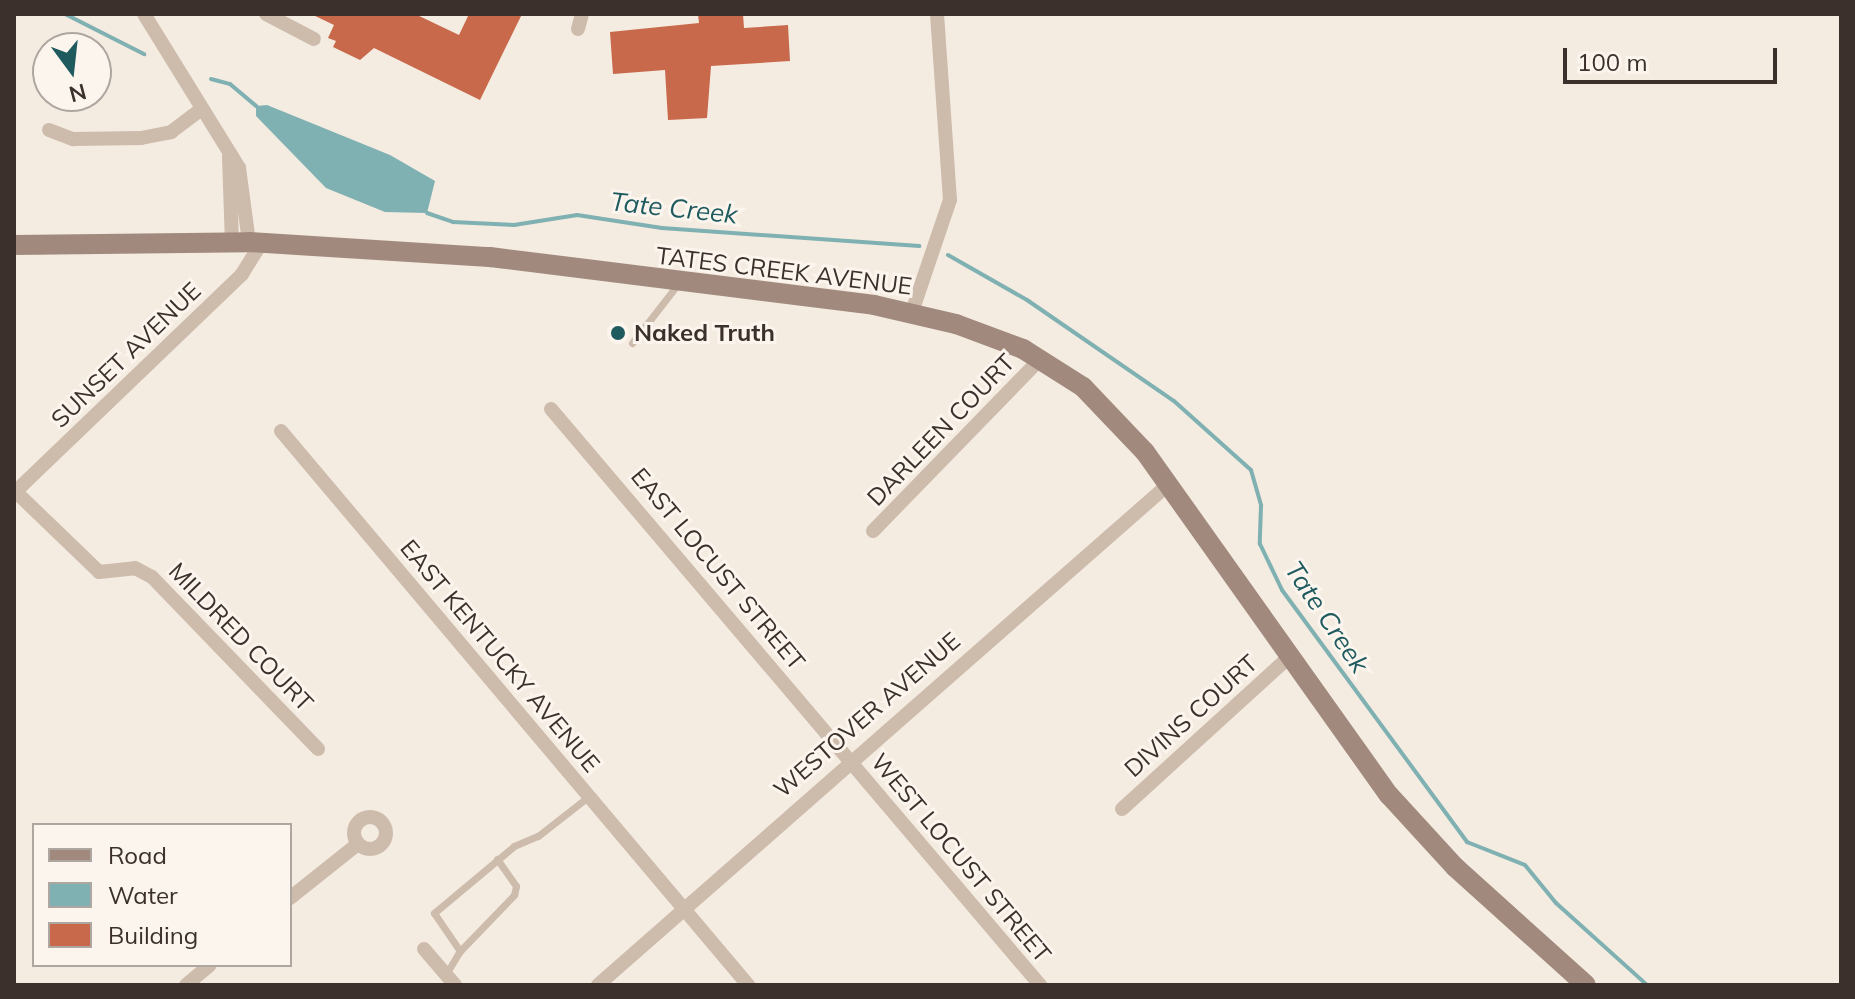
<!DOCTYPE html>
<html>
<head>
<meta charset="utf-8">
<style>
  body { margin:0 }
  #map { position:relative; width:1855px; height:999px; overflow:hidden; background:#f4ebe1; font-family:Mulish,sans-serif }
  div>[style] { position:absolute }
  .water>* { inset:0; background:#7fb0b2 }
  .stream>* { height:4px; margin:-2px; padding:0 2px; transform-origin:2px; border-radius:2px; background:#7fb0b2 }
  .building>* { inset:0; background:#c8694b }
  .service>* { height:7px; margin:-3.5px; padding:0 3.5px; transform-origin:3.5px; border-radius:3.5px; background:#cdbbac }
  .minor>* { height:14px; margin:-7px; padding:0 7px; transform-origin:7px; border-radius:7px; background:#cdbbac }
  .minor>.ring { margin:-7px; padding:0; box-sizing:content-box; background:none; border:14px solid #cdbbac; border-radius:50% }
  .secondary>* { height:20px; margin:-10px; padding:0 10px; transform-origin:10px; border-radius:10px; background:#a18a7d }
  .dots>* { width:22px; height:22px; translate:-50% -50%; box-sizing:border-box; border:4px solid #fbf5ee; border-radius:50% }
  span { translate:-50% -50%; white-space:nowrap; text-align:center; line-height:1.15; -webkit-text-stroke:6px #fbf5ee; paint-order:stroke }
  .street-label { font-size:24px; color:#3b302b }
  .poi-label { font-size:24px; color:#3b302b; font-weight:700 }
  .left { translate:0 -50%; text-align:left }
  .water-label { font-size:26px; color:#1f5a5e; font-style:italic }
  .frame { position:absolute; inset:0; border:16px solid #3b302b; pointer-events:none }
  .legend { position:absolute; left:32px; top:823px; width:260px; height:144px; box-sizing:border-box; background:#fbf5ee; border:2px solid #aea6a0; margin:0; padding:10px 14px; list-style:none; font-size:24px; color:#3b302b }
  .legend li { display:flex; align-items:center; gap:16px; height:40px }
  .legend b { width:40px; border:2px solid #aea6a0 }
  .north { position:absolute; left:32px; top:32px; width:80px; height:80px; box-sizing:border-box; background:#fbf5ee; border:2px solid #aea6a0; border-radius:50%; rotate:165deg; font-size:22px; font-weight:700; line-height:32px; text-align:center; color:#3b302b }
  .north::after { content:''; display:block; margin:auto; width:28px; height:36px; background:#1f5a5e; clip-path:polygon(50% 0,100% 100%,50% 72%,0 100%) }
  .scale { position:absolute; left:1563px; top:48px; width:214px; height:36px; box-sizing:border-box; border:4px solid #3b302b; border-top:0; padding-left:10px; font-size:24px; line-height:28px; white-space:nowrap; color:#3b302b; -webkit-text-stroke:6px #fbf5ee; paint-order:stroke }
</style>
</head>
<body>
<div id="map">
  <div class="water">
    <div style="clip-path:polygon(267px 105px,390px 155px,435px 181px,427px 213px,385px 212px,326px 188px,256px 116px,256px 106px)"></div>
  </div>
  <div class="stream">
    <div style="left:65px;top:14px;width:89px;rotate:26.9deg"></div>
    <div style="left:211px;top:79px;width:20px;rotate:15deg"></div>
    <div style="left:230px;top:84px;width:34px;rotate:40deg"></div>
    <div style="left:427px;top:213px;width:28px;rotate:19deg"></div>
    <div style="left:453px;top:222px;width:61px;rotate:2.8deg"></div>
    <div style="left:514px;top:225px;width:64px;rotate:-9deg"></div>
    <div style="left:577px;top:215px;width:86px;rotate:8.7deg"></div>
    <div style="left:662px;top:228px;width:258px;rotate:4deg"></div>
    <div style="left:948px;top:255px;width:91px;rotate:29.7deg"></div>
    <div style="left:1027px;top:300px;width:178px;rotate:34.5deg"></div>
    <div style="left:1174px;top:401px;width:103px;rotate:41.9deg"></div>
    <div style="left:1251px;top:470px;width:37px;rotate:74deg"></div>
    <div style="left:1261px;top:506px;width:38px;rotate:92deg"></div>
    <div style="left:1260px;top:544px;width:51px;rotate:64.4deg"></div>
    <div style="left:1282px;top:590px;width:313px;rotate:53.7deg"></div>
    <div style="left:1467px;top:842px;width:62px;rotate:21.6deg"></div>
    <div style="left:1525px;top:865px;width:49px;rotate:50.8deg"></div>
    <div style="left:1556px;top:903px;width:122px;rotate:42deg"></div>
  </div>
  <div class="building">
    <div style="clip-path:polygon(311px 14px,415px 14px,459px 35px,469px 14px,522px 14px,480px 100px,374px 48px,360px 60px,333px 47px,336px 41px,328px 38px,334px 25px)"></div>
    <div style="clip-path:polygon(698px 14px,743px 14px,744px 28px,788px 25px,790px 61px,711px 66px,707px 118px,668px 120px,665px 70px,613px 74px,610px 32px,699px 23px)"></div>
  </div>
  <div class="service">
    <div style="left:632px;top:343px;width:75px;rotate:-52.1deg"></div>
    <div style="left:460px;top:951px;width:78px;rotate:-46deg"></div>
    <div style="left:514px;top:895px;width:9px;rotate:-77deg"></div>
    <div style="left:516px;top:886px;width:33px;rotate:-125deg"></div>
    <div style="left:446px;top:974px;width:27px;rotate:-59deg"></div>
    <div style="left:460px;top:951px;width:46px;rotate:-124.4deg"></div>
    <div style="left:434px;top:913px;width:104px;rotate:-39.9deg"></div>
    <div style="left:514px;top:846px;width:26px;rotate:-23deg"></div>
    <div style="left:538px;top:836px;width:65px;rotate:-38.1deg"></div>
  </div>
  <div class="minor">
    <div style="left:144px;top:14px;width:181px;rotate:58.3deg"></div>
    <div style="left:239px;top:168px;width:75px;rotate:82.3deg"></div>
    <div style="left:266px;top:14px;width:54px;rotate:27.5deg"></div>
    <div style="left:578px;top:29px;width:16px;rotate:-75deg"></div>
    <div style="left:49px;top:130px;width:26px;rotate:21deg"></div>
    <div style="left:73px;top:139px;width:68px;rotate:-0.8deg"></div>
    <div style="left:141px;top:138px;width:31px;rotate:-11deg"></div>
    <div style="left:171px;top:132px;width:36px;rotate:-37deg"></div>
    <div style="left:229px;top:157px;width:85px;rotate:88deg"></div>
    <div style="left:912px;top:312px;width:118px;rotate:-71.3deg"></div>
    <div style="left:950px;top:200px;width:186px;rotate:-94deg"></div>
    <div style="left:551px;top:409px;width:756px;rotate:49.67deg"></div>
    <div style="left:281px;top:431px;width:725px;rotate:49.87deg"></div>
    <div style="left:16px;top:492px;width:115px;rotate:43.9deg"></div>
    <div style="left:99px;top:572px;width:36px;rotate:-6deg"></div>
    <div style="left:135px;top:568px;width:19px;rotate:28deg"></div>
    <div style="left:152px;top:577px;width:239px;rotate:46deg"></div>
    <div style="left:14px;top:493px;width:316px;rotate:-43.8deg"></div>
    <div style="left:242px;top:274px;width:36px;rotate:-58deg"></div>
    <div style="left:873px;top:531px;width:240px;rotate:-45.8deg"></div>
    <div style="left:1122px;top:809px;width:227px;rotate:-42.3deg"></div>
    <div class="ring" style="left:354px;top:817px;width:18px;height:18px"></div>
    <div style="left:290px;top:898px;width:87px;rotate:-38.5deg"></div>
    <div style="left:424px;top:949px;width:48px;rotate:49.3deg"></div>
    <div style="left:186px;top:985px;width:31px;rotate:-40deg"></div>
    <div style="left:598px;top:985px;width:761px;rotate:-41.27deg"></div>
  </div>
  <div class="secondary">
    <div style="left:14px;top:245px;width:235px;rotate:-0.7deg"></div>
    <div style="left:249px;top:242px;width:241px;rotate:3.6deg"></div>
    <div style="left:490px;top:257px;width:387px;rotate:7.1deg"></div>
    <div style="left:874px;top:305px;width:84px;rotate:13deg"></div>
    <div style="left:956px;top:324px;width:72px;rotate:20.5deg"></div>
    <div style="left:1023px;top:349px;width:71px;rotate:32.3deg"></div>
    <div style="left:1083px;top:387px;width:90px;rotate:46.4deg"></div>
    <div style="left:1145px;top:452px;width:421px;rotate:54.6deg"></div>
    <div style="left:1389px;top:795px;width:98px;rotate:47.5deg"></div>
    <div style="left:1455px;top:867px;width:176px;rotate:42deg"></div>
  </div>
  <div class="dots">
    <div style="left:618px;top:333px;background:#1f5a5e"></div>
  </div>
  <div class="street-label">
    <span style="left:784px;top:271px;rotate:7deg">TATES CREEK AVENUE</span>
    <span style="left:126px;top:355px;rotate:-44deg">SUNSET AVENUE</span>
    <span style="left:941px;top:430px;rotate:-46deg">DARLEEN COURT</span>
    <span style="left:718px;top:569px;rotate:50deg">EAST LOCUST STREET</span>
    <span style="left:241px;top:637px;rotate:46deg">MILDRED COURT</span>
    <span style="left:500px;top:656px;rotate:50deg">EAST KENTUCKY AVENUE</span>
    <span style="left:867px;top:715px;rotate:-41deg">WESTOVER AVENUE</span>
    <span style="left:1191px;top:716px;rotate:-42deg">DIVINS COURT</span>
    <span style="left:961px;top:858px;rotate:50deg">WEST LOCUST STREET</span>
  </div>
  <div class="poi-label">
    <span class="left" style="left:634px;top:333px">Naked Truth</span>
  </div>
  <div class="water-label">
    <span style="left:674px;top:208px;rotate:6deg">Tate Creek</span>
    <span style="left:1327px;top:617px;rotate:56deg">Tate Creek</span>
  </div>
  <div class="frame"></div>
  <ul class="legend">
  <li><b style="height:10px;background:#a18a7d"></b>Road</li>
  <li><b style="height:22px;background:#7fb0b2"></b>Water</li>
  <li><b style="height:22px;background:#c8694b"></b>Building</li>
  </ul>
  <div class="north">N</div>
  <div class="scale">100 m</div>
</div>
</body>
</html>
